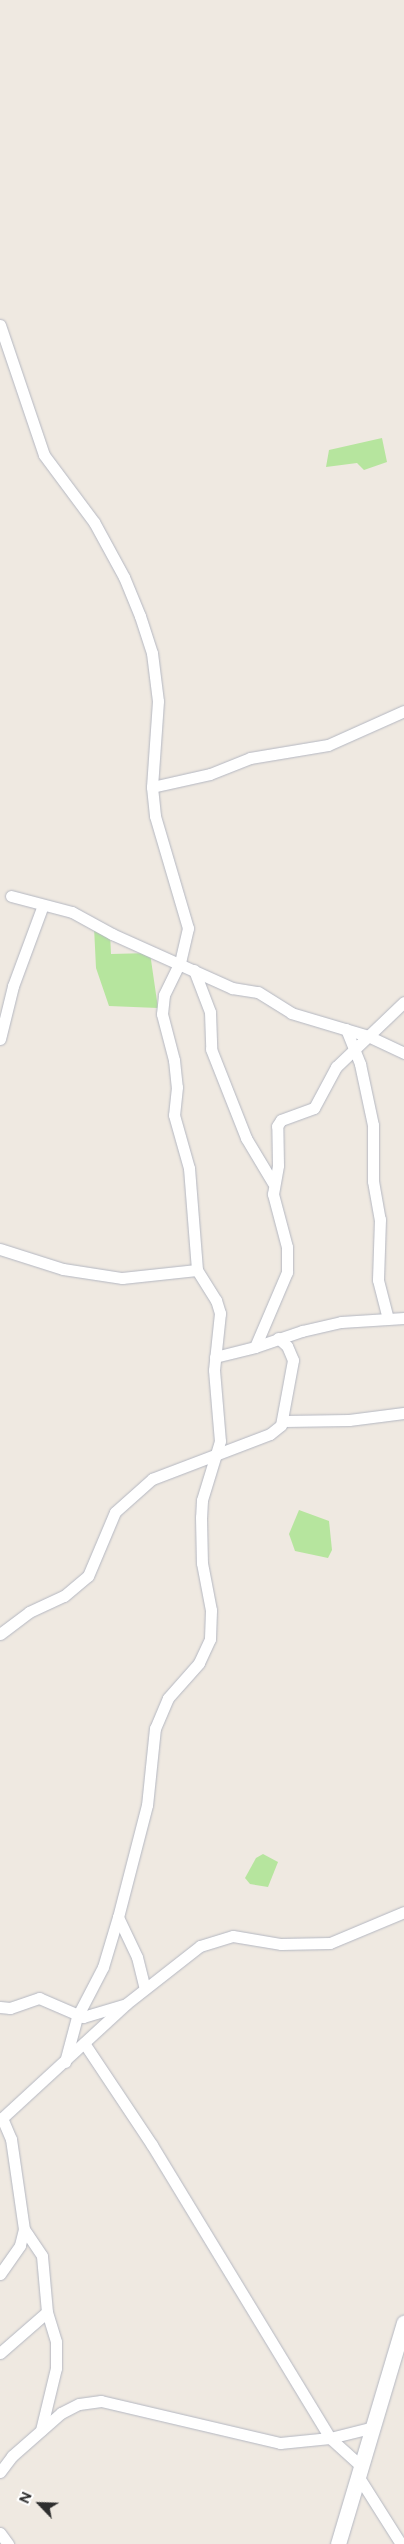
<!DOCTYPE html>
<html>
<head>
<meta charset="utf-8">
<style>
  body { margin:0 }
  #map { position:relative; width:404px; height:2544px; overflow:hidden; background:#efe9e1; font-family:Figtree,sans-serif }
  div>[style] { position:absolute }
  .green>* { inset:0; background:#b6e59e }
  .roads { filter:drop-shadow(0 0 1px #b4b7c1) drop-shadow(0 0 1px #b4b7c1) }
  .street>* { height:11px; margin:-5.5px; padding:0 5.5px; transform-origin:5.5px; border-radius:5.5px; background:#fff }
  .secondary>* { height:15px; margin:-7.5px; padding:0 7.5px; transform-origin:7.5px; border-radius:7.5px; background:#fff }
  span { translate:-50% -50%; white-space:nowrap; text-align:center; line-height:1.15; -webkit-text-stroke:5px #fff; paint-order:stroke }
  .north { position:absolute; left:15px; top:2479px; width:50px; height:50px; -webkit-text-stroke:4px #fff; paint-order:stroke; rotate:294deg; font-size:14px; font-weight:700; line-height:20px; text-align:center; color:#2e2e2e }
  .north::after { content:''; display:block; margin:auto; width:18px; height:22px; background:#2e2e2e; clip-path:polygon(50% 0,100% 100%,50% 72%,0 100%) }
</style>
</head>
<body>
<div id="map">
  <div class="green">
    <div style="clip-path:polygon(382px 438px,387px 462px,364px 470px,357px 463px,326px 467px,329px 450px)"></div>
    <div style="clip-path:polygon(94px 927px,110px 933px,111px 954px,150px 953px,158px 1008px,109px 1006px,96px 968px)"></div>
    <div style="clip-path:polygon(299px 1510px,329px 1521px,332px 1550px,328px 1558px,295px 1551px,289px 1534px)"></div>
    <div style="clip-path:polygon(263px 1854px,278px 1862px,268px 1887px,250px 1884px,245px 1878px,256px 1858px)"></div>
  </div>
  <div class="roads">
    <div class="street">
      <div style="left:0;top:325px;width:137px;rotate:71.3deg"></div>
      <div style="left:44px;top:455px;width:84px;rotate:53.3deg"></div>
      <div style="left:94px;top:522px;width:63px;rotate:61.4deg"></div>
      <div style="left:124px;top:577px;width:42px;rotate:67.7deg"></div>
      <div style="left:140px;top:616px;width:39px;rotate:72deg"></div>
      <div style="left:152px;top:653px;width:48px;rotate:82.9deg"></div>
      <div style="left:158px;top:701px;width:86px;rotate:94deg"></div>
      <div style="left:152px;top:787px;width:29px;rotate:84deg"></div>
      <div style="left:155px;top:816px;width:117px;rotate:73.6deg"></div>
      <div style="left:188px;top:928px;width:35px;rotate:103deg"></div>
      <div style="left:180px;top:962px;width:37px;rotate:116deg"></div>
      <div style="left:164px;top:995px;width:19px;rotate:96deg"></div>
      <div style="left:162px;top:1014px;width:48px;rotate:75.4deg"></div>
      <div style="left:174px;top:1060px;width:27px;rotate:84deg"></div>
      <div style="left:177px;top:1087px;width:28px;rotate:96deg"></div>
      <div style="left:174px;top:1115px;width:55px;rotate:74.2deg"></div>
      <div style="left:189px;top:1168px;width:102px;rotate:85.5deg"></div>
      <div style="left:197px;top:1270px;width:36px;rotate:58deg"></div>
      <div style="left:216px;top:1300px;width:14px;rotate:73deg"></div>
      <div style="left:220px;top:1313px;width:57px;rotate:96deg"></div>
      <div style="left:214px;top:1370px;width:71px;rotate:85.2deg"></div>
      <div style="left:220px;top:1441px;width:62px;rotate:107deg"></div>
      <div style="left:202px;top:1500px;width:17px;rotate:93deg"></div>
      <div style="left:201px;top:1517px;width:46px;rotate:88.8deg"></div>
      <div style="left:202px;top:1563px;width:48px;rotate:79.2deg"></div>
      <div style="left:211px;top:1610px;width:29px;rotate:92deg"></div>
      <div style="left:210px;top:1639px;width:26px;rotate:115deg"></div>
      <div style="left:199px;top:1663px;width:47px;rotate:131.5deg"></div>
      <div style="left:168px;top:1698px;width:33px;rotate:113deg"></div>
      <div style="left:155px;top:1728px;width:77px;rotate:95.9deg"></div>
      <div style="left:147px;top:1805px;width:116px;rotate:104.5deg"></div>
      <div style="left:118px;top:1917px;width:44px;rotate:64.6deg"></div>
      <div style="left:137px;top:1957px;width:32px;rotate:76deg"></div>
      <div style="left:152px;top:787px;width:59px;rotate:-12.6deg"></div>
      <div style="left:210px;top:774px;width:43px;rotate:-21.8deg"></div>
      <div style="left:250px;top:758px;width:79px;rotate:-9.5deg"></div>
      <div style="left:328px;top:745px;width:83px;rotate:-24.1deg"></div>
      <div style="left:11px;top:896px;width:63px;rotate:14.7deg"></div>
      <div style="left:72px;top:912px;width:46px;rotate:28.8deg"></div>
      <div style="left:112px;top:934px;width:132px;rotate:24.2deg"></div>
      <div style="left:232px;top:988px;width:26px;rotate:9deg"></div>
      <div style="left:258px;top:992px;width:39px;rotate:32deg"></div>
      <div style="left:291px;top:1013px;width:80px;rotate:16.6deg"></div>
      <div style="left:368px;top:1036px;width:40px;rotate:25deg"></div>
      <div style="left:194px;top:970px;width:45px;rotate:69.1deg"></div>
      <div style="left:210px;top:1012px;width:37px;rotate:88deg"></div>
      <div style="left:211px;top:1049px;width:96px;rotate:68.5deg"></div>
      <div style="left:246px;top:1138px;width:52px;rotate:59deg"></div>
      <div style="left:346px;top:1029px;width:38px;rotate:68deg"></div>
      <div style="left:360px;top:1064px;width:62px;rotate:78deg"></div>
      <div style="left:373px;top:1125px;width:56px;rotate:90deg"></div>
      <div style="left:373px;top:1181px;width:39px;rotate:80deg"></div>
      <div style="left:380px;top:1219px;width:61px;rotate:91.9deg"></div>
      <div style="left:378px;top:1280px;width:40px;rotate:75.6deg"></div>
      <div style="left:0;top:1039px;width:55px;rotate:-76.2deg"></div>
      <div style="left:13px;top:986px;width:86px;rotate:-69.7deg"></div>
      <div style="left:0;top:1249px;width:66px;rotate:17.6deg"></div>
      <div style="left:63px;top:1269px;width:60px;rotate:8.7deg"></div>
      <div style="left:122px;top:1278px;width:75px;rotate:-6.1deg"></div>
      <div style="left:255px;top:1347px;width:50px;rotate:-18.8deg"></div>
      <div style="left:302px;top:1331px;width:40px;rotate:-13deg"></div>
      <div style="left:341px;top:1322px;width:63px;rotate:-3.6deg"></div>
      <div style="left:215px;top:1357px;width:41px;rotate:-14deg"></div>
      <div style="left:255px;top:1347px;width:82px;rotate:-66.9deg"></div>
      <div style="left:287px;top:1272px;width:25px;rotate:-90deg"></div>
      <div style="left:287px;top:1247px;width:55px;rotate:-104.8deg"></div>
      <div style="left:273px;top:1194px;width:29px;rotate:-80deg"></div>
      <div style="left:278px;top:1165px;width:39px;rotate:-91deg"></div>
      <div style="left:277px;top:1126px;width:7px;rotate:-56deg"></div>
      <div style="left:281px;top:1120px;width:35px;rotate:-20deg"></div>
      <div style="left:314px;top:1108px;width:47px;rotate:-61.8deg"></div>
      <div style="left:336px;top:1067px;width:94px;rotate:-43.7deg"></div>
      <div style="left:284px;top:1421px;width:65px;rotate:-0.9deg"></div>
      <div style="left:349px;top:1420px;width:55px;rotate:-7.3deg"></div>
      <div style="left:0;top:1634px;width:36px;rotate:-37deg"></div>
      <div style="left:29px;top:1612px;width:38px;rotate:-25deg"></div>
      <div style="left:64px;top:1596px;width:31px;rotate:-40deg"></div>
      <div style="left:88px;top:1576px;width:69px;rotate:-67.1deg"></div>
      <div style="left:115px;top:1512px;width:50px;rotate:-41.7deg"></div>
      <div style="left:152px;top:1479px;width:126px;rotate:-20.9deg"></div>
      <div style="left:270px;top:1434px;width:14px;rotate:-39deg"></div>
      <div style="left:281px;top:1425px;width:66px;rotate:-79.5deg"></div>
      <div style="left:293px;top:1360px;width:15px;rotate:-113deg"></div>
      <div style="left:287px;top:1346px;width:12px;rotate:-138deg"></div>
      <div style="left:0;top:2007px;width:10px;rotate:6deg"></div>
      <div style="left:10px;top:2008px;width:31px;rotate:-19deg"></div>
      <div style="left:39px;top:1998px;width:48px;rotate:23.4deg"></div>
      <div style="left:83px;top:2017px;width:42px;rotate:-16.7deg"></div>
      <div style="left:84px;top:2043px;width:123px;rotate:56.3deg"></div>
      <div style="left:152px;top:2145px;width:343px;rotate:58.7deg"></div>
      <div style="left:330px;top:2438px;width:42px;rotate:42.1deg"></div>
      <div style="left:65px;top:2062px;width:47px;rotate:-75.1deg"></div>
      <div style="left:77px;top:2017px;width:56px;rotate:-62.5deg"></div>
      <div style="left:103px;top:1967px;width:52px;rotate:-73.3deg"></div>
      <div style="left:2px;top:2118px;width:23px;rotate:67deg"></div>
      <div style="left:11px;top:2139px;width:91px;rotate:81.8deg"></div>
      <div style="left:24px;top:2229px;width:32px;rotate:56deg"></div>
      <div style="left:42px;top:2256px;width:56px;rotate:84.9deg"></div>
      <div style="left:47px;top:2312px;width:31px;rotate:73deg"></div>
      <div style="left:56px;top:2342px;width:26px;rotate:90deg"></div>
      <div style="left:56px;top:2368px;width:64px;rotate:103.6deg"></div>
      <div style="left:0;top:2120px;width:171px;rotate:-42.6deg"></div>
      <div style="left:126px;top:2004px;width:94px;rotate:-38.1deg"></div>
      <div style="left:200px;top:1946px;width:34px;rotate:-17deg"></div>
      <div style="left:233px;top:1936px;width:49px;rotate:9.5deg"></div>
      <div style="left:281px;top:1944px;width:49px;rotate:-1.2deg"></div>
      <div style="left:330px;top:1943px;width:80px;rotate:-22.7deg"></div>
      <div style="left:0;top:2274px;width:35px;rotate:-55deg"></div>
      <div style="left:20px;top:2245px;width:16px;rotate:-76deg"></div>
      <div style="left:0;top:2353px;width:62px;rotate:-41.1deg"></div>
      <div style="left:0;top:2472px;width:20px;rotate:-53deg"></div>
      <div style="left:12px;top:2456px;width:65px;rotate:-41.3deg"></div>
      <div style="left:61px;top:2413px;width:20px;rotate:-27deg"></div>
      <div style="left:79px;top:2404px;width:22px;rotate:-8deg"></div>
      <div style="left:101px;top:2401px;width:184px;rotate:13.2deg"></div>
      <div style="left:280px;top:2443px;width:50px;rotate:-5.7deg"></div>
      <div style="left:330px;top:2438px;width:45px;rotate:-14deg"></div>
      <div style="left:358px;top:2476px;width:80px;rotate:57.7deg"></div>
      <div style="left:0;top:2533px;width:14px;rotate:54deg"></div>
    </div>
    <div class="secondary">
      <div style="left:338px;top:2544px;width:231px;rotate:-73.4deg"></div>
    </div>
  </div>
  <div class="north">N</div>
</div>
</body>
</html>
